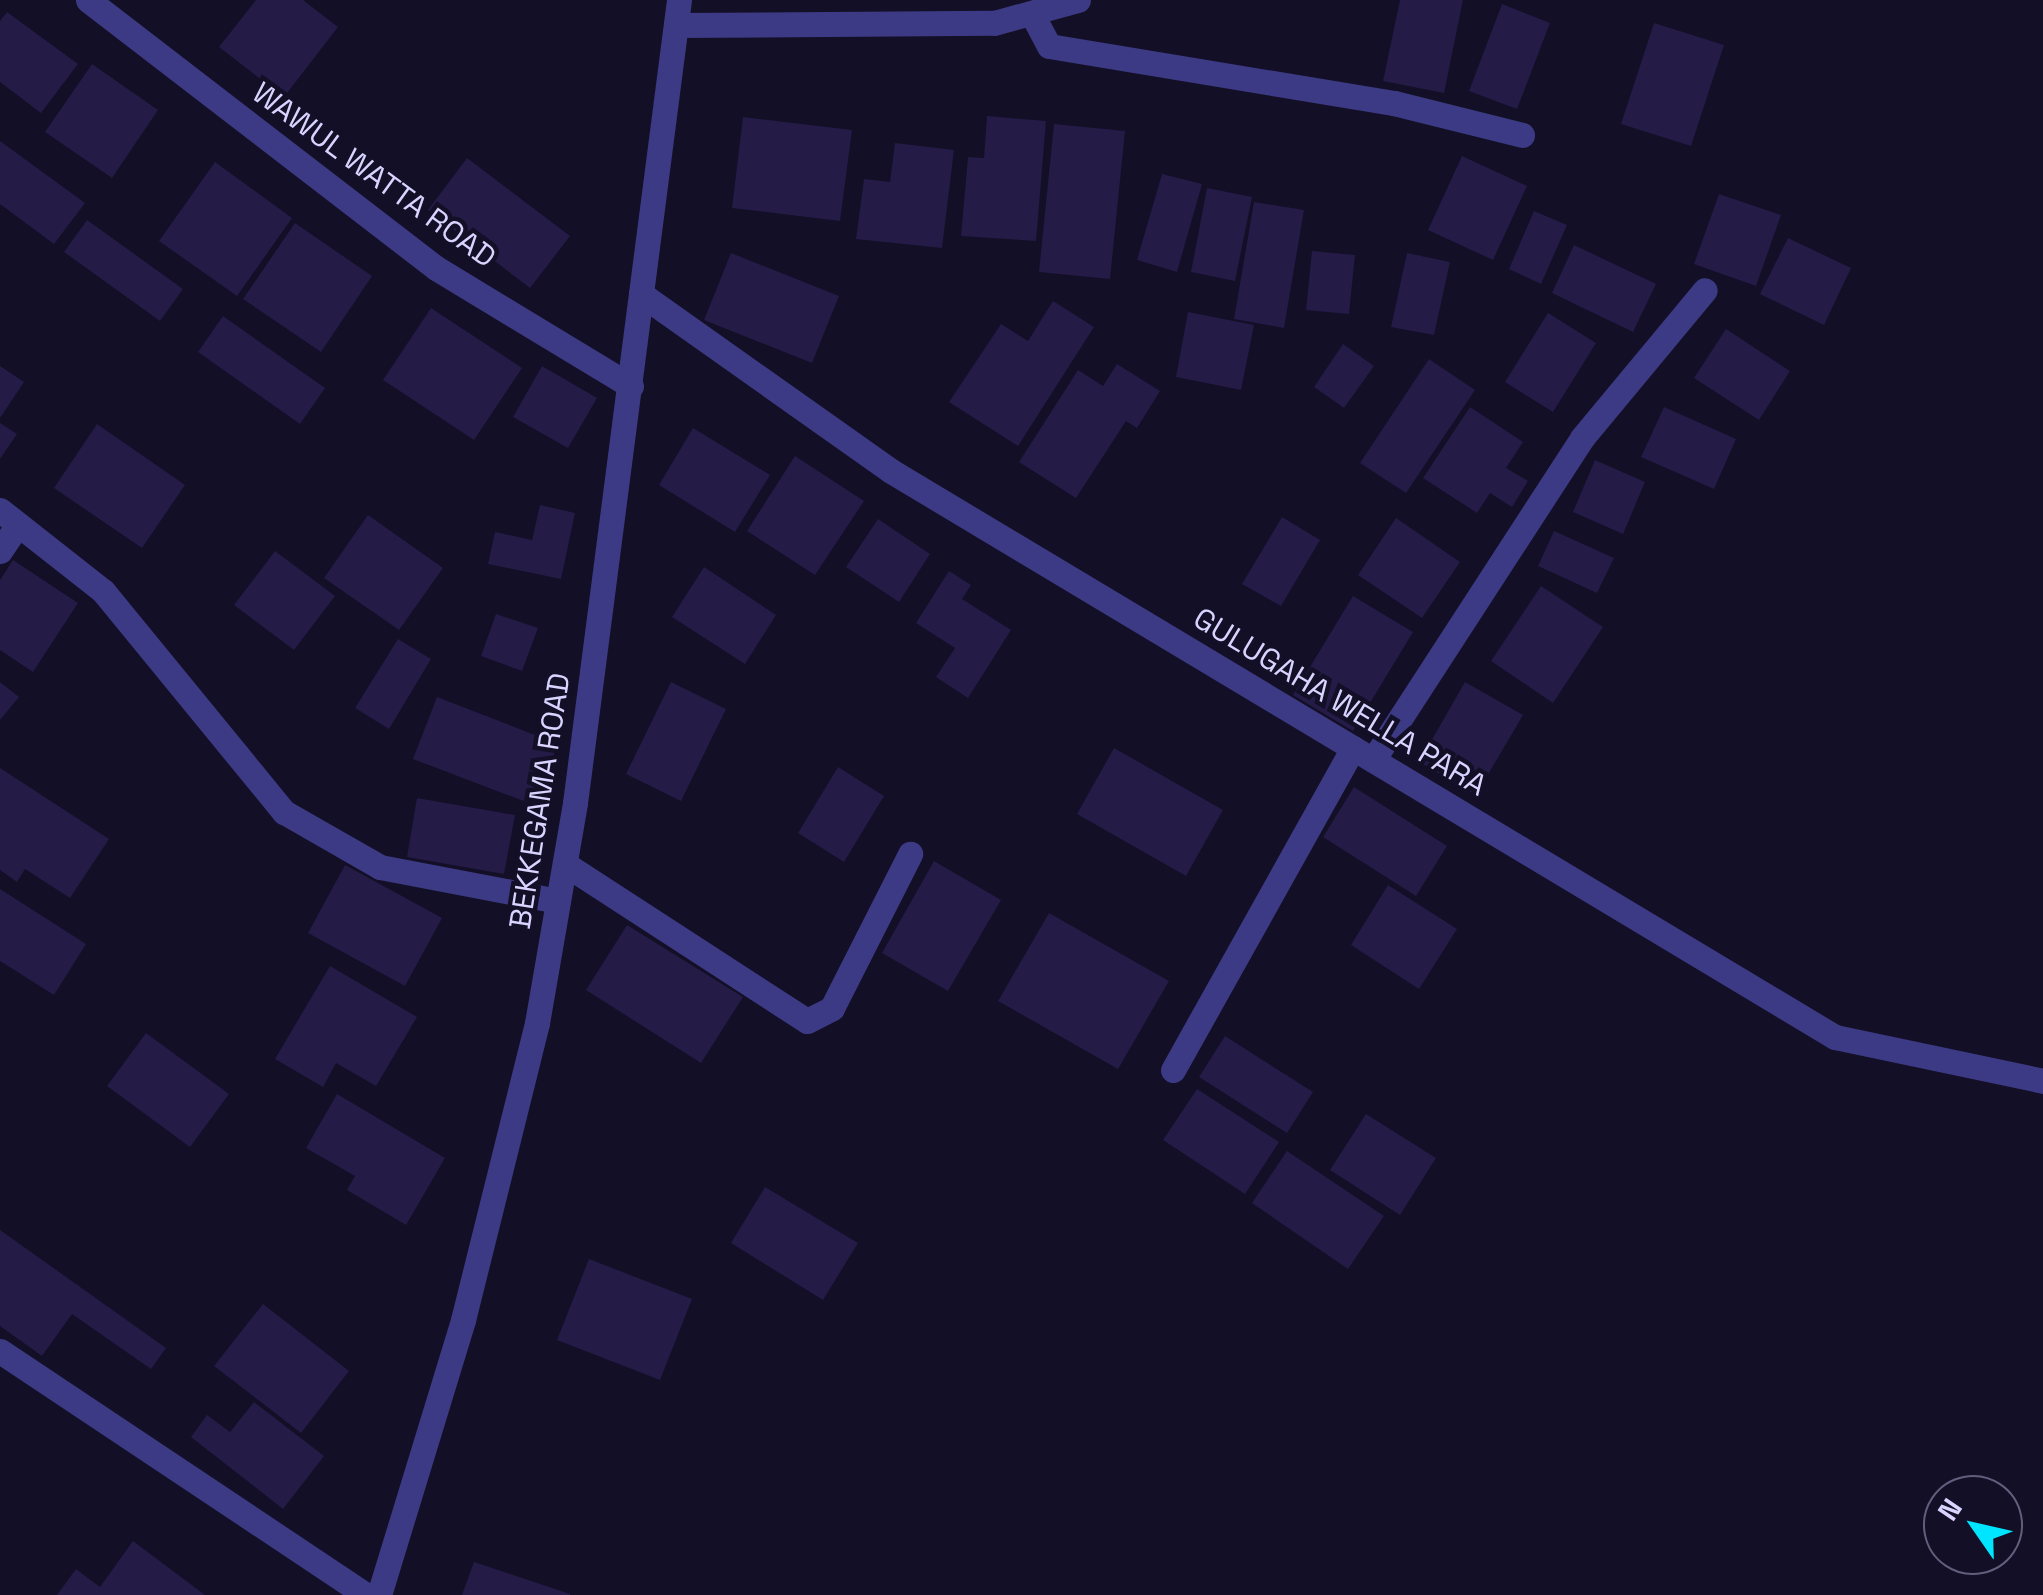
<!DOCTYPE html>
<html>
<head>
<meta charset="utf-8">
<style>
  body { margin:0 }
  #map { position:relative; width:2043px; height:1595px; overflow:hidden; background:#130f26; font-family:"Space Grotesk",sans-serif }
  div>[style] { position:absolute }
  .building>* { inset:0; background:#241b47 }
  .minor>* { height:25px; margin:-12.5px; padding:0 12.5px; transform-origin:12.5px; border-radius:12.5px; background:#3d3a85 }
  span { translate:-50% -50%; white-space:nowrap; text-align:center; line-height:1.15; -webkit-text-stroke:9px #130f26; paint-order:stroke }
  .street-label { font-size:30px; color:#d9d4ff }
  .north { position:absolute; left:1923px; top:1475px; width:100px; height:100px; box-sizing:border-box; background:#130f26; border:2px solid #625e7d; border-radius:50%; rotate:304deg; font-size:28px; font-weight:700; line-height:40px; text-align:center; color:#d9d4ff }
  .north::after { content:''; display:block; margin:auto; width:35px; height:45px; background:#00e5ff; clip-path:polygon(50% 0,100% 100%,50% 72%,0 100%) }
</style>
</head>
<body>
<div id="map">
  <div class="building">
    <div style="clip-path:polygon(256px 0,303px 0,338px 27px,284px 97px,219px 47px)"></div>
    <div style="clip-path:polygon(1400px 0,1463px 0,1444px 93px,1383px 81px)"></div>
    <div style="clip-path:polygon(1502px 4px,1550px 23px,1517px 109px,1469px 91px)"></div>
    <div style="clip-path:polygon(7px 12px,78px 64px,41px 113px,0 82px,0 21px)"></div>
    <div style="clip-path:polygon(1654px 23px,1724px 45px,1691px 146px,1621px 124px)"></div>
    <div style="clip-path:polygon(92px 64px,158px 110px,112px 178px,45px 132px)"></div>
    <div style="clip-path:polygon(987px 116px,1046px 121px,1036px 241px,961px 236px,968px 157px,984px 158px)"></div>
    <div style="clip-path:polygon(743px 117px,852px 130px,840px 221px,732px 208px)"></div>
    <div style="clip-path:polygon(1054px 124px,1125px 131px,1110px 279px,1039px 272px)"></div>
    <div style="clip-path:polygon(0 141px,85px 203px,54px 244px,0 204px)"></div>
    <div style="clip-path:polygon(895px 143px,954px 150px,942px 248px,856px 239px,864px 179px,890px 182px)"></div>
    <div style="clip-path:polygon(1462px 156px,1527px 186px,1493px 260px,1428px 230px)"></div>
    <div style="clip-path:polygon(467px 158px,570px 236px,530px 288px,428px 210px)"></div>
    <div style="clip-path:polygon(215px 162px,292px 218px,237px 296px,159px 241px)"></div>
    <div style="clip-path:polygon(1162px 174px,1202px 184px,1177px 272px,1137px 260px)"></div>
    <div style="clip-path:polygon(1207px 188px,1252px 197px,1235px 281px,1191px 272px)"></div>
    <div style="clip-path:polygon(1719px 194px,1781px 215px,1756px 286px,1694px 264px)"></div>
    <div style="clip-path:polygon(1254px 202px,1304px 210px,1284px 328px,1234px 319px)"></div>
    <div style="clip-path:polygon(1534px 211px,1567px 225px,1541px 284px,1509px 269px)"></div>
    <div style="clip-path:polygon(87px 220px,183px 289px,160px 321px,64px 252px)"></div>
    <div style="clip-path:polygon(295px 223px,372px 276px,321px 352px,243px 299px)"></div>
    <div style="clip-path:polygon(1788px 238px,1851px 268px,1824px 325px,1760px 294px)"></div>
    <div style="clip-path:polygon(1574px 245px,1656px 284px,1633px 332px,1552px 293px)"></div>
    <div style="clip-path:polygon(1312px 251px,1355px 255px,1349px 314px,1306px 310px)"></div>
    <div style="clip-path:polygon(731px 253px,839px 296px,812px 363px,704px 320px)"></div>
    <div style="clip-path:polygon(1407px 253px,1450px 262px,1434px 335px,1391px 327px)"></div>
    <div style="clip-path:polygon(1053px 301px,1094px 327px,1018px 446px,949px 402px,1001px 324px,1028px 341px)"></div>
    <div style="clip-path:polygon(431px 308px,522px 368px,474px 440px,383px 380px)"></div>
    <div style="clip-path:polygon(1188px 312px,1254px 325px,1241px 390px,1176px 377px)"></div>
    <div style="clip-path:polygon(1548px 313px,1596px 343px,1553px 412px,1505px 382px)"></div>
    <div style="clip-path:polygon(223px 316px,325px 388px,300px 424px,198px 352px)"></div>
    <div style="clip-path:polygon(1726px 329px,1790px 371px,1759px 420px,1694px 378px)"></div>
    <div style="clip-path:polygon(1343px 344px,1374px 366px,1344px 408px,1314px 387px)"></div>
    <div style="clip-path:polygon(1429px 359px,1475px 390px,1406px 493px,1360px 463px)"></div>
    <div style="clip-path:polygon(1117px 364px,1160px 391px,1137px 428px,1126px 421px,1076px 498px,1019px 462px,1078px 370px,1103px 386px)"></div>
    <div style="clip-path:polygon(0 366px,24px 382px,0 418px)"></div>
    <div style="clip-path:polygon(542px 366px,597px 398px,568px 448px,513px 417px)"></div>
    <div style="clip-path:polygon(1470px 407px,1523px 442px,1506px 468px,1528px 481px,1512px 507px,1490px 493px,1477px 513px,1423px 478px)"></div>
    <div style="clip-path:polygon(1664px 407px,1736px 439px,1714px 489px,1641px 457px)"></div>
    <div style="clip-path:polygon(0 423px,17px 434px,0 459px)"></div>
    <div style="clip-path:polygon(97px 424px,185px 485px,142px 548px,54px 488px)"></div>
    <div style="clip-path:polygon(693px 428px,770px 475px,735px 532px,659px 485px)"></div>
    <div style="clip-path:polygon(795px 456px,864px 501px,815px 575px,747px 531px)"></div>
    <div style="clip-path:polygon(1595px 460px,1645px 482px,1623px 534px,1573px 512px)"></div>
    <div style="clip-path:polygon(540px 505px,575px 513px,561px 579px,488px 564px,495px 532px,532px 540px)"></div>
    <div style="clip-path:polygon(368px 515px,443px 568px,399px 630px,324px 578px)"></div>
    <div style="clip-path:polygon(1282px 517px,1320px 540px,1281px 606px,1242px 584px)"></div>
    <div style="clip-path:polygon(1396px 518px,1460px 562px,1422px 618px,1358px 575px)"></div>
    <div style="clip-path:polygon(878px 519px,930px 554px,899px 602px,846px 567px)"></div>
    <div style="clip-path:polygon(1554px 531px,1614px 558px,1597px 593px,1538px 566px)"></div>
    <div style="clip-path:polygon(275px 551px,335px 596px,294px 650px,234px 605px)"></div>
    <div style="clip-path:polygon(13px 560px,78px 603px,33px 672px,0 650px,0 580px)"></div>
    <div style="clip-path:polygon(704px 567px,776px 615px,745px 664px,672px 617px)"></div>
    <div style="clip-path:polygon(949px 571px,971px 585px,962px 599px,1011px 630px,968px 698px,936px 677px,955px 648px,916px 623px)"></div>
    <div style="clip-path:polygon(1541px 586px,1603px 627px,1553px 703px,1491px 661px)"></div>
    <div style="clip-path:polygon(1353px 596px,1413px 632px,1353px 731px,1293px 695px)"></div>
    <div style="clip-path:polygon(496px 614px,538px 628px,522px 671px,481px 656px)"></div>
    <div style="clip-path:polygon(398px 639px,431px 659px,389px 729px,355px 708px)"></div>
    <div style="clip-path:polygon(0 682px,19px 697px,0 720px)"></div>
    <div style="clip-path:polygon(671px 682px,726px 709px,681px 801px,626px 774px)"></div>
    <div style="clip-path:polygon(1465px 682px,1523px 715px,1476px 795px,1419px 762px)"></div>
    <div style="clip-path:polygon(437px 697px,558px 744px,534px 805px,413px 759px)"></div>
    <div style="clip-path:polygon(1114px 748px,1223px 810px,1186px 876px,1077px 814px)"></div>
    <div style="clip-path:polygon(838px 767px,884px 796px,844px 862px,798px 833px)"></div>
    <div style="clip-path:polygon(0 768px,109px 839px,70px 898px,25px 869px,17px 882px,0 870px)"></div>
    <div style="clip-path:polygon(1354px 787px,1447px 846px,1416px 896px,1323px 837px)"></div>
    <div style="clip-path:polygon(417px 798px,515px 815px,504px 874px,407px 857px)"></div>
    <div style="clip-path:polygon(934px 861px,1001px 900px,948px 991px,882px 953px)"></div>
    <div style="clip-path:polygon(345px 865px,442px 918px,405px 986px,308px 933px)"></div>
    <div style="clip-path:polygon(1388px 885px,1457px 929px,1419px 989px,1351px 945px)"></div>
    <div style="clip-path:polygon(0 889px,86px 944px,54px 995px,0 961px)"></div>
    <div style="clip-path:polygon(1049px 913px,1169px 981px,1118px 1069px,998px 1001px)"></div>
    <div style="clip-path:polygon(627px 925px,743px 997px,701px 1063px,586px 990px)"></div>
    <div style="clip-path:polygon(330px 966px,417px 1017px,376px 1086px,336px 1063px,323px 1087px,275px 1059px)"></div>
    <div style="clip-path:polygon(146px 1033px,229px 1094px,190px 1147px,107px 1086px)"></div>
    <div style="clip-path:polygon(1225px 1036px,1313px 1092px,1287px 1133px,1199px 1077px)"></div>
    <div style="clip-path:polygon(1197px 1089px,1279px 1142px,1245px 1194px,1163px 1140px)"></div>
    <div style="clip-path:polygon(337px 1094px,445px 1158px,406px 1225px,347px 1190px,355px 1176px,306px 1148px)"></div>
    <div style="clip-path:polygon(1366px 1114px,1436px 1158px,1400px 1215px,1330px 1170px)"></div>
    <div style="clip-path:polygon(1287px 1151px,1384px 1216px,1348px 1269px,1252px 1203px)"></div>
    <div style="clip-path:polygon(765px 1187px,858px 1243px,823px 1300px,731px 1243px)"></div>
    <div style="clip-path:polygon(0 1230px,166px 1348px,151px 1369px,72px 1314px,42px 1356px,0 1326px)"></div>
    <div style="clip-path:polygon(589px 1259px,692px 1299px,660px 1380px,557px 1340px)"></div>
    <div style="clip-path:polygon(263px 1304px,349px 1371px,301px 1433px,214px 1366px)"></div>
    <div style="clip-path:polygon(254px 1402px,324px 1456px,283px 1509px,191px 1437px,207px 1415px,230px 1432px)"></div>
    <div style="clip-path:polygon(133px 1541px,205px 1595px,57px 1595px,76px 1569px,100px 1587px)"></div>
    <div style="clip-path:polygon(474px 1562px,570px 1594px,570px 1595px,462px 1595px)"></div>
  </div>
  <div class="minor">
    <div style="left:88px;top:0;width:439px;rotate:37.6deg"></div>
    <div style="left:436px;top:268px;width:228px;rotate:31.2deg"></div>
    <div style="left:1032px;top:14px;width:36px;rotate:62deg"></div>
    <div style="left:1049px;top:46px;width:350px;rotate:9.4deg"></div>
    <div style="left:1394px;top:103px;width:132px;rotate:14deg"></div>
    <div style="left:676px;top:25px;width:318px;rotate:-0.4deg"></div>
    <div style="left:994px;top:23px;width:87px;rotate:-15.3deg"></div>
    <div style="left:641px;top:294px;width:306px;rotate:35.3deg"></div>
    <div style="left:891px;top:471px;width:1101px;rotate:30.95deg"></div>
    <div style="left:1835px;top:1037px;width:213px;rotate:11.9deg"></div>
    <div style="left:0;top:510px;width:131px;rotate:38.2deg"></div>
    <div style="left:103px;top:591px;width:286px;rotate:50.7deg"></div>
    <div style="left:284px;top:812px;width:111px;rotate:29.8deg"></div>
    <div style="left:380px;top:867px;width:181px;rotate:10.8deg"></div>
    <div style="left:0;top:551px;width:32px;rotate:-56deg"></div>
    <div style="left:1373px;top:760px;width:384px;rotate:-57deg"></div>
    <div style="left:1582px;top:438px;width:192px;rotate:-50.3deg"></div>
    <div style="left:565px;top:864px;width:288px;rotate:33deg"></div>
    <div style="left:807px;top:1021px;width:28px;rotate:-27deg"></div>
    <div style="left:832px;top:1008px;width:173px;rotate:-63.1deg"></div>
    <div style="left:1173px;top:1070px;width:369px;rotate:-60.8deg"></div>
    <div style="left:0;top:1351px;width:440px;rotate:33.7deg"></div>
    <div style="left:379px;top:1595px;width:288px;rotate:-73deg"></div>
    <div style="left:463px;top:1320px;width:306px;rotate:-76deg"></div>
    <div style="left:537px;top:1023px;width:223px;rotate:-80.2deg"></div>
    <div style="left:575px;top:803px;width:810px;rotate:-82.62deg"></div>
  </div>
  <div class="street-label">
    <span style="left:374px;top:175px;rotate:36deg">WAWUL WATTA ROAD</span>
    <span style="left:1340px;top:702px;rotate:31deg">GULUGAHA WELLA PARA</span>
    <span style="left:540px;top:801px;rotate:-81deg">BEKKEGAMA ROAD</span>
  </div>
  <div class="north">N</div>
</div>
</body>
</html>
